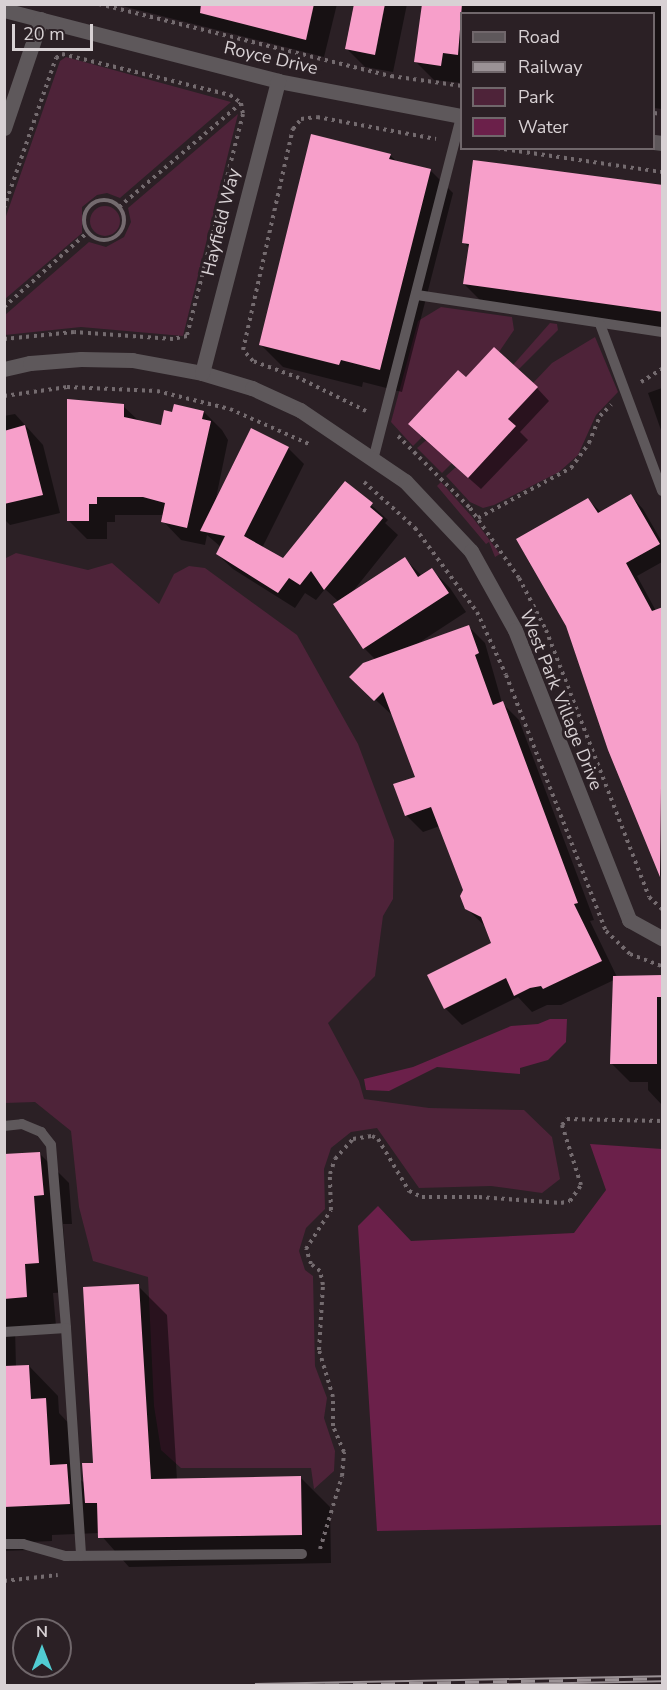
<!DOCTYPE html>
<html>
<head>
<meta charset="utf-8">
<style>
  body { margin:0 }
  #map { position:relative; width:667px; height:1690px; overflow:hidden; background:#2b2025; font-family:"Nunito Sans",sans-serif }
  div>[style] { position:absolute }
  .green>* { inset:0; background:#4e2339 }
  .round { border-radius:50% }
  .water>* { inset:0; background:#6b204a }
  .shadow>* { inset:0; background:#0007 }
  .building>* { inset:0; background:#f79fca }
  .path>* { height:4px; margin-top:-2px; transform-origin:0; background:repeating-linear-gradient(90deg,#746b6f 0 3px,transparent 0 7.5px) }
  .path>.ring { margin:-2px; padding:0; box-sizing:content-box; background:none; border:4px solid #746b6f; border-radius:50% }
  .lane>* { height:10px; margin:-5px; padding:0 5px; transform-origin:5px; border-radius:5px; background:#5e585b }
  .street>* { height:15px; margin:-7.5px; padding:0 7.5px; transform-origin:7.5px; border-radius:7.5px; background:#5e585b }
  .rail>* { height:7px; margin-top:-3.5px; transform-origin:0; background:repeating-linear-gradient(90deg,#2b2025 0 14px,#9b9296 0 28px); box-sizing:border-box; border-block:2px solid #9b9296 }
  span { translate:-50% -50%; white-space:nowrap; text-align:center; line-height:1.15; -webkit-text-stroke:6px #2b2025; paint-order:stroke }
  .street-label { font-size:18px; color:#d8d1d4 }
  .frame { position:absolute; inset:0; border:6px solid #d8d1d4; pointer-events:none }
  .legend { position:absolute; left:460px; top:12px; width:195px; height:138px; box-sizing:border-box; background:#2b2025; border:2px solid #70676b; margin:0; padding:8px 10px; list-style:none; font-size:18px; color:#d8d1d4 }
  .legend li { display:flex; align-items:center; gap:12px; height:30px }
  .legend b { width:30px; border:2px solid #70676b }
  .north { position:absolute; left:12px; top:1618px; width:60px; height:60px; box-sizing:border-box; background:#2b2025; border:2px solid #70676b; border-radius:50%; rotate:0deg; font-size:16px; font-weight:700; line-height:24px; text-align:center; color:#d8d1d4 }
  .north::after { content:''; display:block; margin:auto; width:21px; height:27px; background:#51ccd2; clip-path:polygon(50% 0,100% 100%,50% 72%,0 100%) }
  .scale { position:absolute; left:12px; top:24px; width:81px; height:27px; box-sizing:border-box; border:3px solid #d8d1d4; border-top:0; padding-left:8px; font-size:18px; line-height:21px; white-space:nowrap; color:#d8d1d4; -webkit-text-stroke:4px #2b2025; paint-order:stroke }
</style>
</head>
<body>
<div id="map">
  <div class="green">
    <div style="clip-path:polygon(66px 57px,231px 102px,120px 198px,107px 193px,97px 195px,82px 207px,82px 233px,5px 299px,5px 219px,60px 61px)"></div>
    <div style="clip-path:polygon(238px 114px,183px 336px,81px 327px,5px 335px,5px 315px,89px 242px,106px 247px,124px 237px,131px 222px,128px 208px)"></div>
    <div class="round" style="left:90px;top:206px;width:30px;height:30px"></div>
    <div style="clip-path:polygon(441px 307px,512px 317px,514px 330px,499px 352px,494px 348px,466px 377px,458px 370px,408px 424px,422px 437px,413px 446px,391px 422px,418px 321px)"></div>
    <div style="clip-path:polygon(550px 323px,557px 324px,558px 330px,518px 370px,513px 365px)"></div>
    <div style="clip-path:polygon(595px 337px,618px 392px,596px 415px,578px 455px,559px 472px,494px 505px,483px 508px,470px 502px,446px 476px,456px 467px,468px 478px,516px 426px,508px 419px,537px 388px,533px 383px,552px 363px)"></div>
    <div style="clip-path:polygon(438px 430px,452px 463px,442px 473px,417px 448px)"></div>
    <div style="clip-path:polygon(441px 482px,473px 518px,500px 554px,495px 557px,489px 542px,486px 544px,437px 486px)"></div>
    <div style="clip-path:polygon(16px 553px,88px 570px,112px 563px,159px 604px,174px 574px,189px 566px,205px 568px,297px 635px,358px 744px,394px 840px,393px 899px,383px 916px,375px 976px,328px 1023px,359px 1081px,364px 1099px,429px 1108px,524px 1110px,552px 1137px,560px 1179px,542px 1193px,491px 1186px,419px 1188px,377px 1128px,351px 1132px,331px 1148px,324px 1169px,325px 1209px,306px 1228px,299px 1251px,305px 1270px,313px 1276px,315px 1366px,327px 1398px,324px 1418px,335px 1451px,334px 1471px,314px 1489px,311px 1468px,181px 1468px,161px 1450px,154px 1406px,148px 1277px,93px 1261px,79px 1207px,71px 1131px,35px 1102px,5px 1103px,4px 559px)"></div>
  </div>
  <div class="water">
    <div style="clip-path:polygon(550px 1019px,567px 1019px,566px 1042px,548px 1060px,520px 1068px,520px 1074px,437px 1067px,389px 1091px,366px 1090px,364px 1079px,413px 1067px,511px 1026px,538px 1024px)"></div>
    <div style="clip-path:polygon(590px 1144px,662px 1149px,662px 1525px,377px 1531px,358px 1226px,378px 1206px,411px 1241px,574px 1233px,606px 1190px)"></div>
  </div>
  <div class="shadow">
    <div style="clip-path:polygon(114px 4px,337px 4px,324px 57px)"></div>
    <div style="clip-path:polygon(355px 4px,407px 4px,393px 72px,365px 67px,347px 49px)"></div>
    <div style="clip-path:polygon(423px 4px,662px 4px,662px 109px,654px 108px,654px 14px,462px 14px,462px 83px,434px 80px,415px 61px)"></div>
    <div style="clip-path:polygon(390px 155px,397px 162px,430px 170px,453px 193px,402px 392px,363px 382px,362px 387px,283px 367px,260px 344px)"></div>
    <div style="clip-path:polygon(662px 186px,662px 331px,487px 307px,464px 284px,469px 248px,464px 242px)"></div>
    <div style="clip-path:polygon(466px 379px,537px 388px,549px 401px,520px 432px,528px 440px,481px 489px,422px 437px)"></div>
    <div style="clip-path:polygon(662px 388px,662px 433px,648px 393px)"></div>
    <div style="clip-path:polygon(123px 406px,140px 422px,162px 426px,204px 412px,222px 430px,228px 440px,215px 503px,288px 448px,304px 464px,262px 548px,283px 560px,346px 483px,388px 520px,385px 523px,398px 535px,350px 595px,405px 559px,422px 576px,432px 570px,450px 588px,466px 612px,417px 644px,468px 626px,485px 643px,502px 703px,519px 720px,594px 920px,590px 921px,617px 977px,662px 978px,662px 1105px,648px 1090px,648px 1082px,630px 1082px,612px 1064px,614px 980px,561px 1005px,547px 1005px,532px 1012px,518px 997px,462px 1025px,445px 1008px,493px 944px,486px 927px,467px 909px,464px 890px,440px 826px,423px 832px,406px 815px,416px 778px,393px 716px,351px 677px,376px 660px,364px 648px,339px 602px,325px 589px,316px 600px,305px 593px,295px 608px,233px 569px,217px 554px,221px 547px,207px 535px,205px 545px,181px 540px,163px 521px,163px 515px,115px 515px,115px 522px,107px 522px,107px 539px,87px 539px,68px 520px)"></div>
    <div style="clip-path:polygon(15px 414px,43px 445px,60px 513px,10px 525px,4px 519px,4px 416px)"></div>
    <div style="clip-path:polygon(631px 496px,643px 509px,662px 542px,662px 562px,637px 576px,656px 611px,662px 609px,662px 879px,634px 803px,588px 500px,602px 513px)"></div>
    <div style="clip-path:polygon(40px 1154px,69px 1183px,72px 1224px,63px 1224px,68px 1292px,53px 1293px,56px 1326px,15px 1328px,16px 1367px,29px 1366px,58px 1396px,59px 1413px,74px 1429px,77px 1476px,85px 1484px,95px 1464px,138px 1286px,167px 1315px,177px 1480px,301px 1478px,330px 1507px,331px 1563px,129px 1567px,99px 1533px,52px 1535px,52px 1541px,29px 1542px,29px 1550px,4px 1551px,4px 1156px)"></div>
  </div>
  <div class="building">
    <div style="clip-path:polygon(201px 4px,314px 4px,306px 40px,200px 13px)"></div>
    <div style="clip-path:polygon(354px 4px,385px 4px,375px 55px,345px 49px)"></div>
    <div style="clip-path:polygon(422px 4px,462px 4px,458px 55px,443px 53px,441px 66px,414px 62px)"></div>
    <div style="clip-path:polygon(311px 134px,391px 154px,389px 159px,431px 169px,380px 370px,341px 360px,339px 365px,259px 345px)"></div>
    <div style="clip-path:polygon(473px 160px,663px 185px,663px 312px,463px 284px,469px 244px,462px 243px)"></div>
    <div style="clip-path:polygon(494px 347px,538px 387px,508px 419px,516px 426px,468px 478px,408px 424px,458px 370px,466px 377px)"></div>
    <div style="clip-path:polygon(67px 399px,124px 404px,124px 417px,161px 425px,164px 410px,172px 412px,174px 404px,204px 411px,202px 419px,211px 421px,187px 528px,161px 522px,165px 503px,143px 497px,97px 497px,97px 504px,89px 504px,89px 521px,67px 521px)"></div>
    <div style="clip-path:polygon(25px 425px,43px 495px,4px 504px,4px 431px)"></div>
    <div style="clip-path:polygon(251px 428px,289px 447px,244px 536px,283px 558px,345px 481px,373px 503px,370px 507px,383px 518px,324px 590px,311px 571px,300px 585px,289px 578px,278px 593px,216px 554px,225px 536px,200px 531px)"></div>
    <div style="clip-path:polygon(631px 494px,660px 544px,626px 563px,652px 611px,663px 607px,660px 877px,608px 750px,566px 626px,516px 539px,588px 498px,598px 513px)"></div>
    <div style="clip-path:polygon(405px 557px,418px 577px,432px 568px,449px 593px,363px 649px,333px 604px)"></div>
    <div style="clip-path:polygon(469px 625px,479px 653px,475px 655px,493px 705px,503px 701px,578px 903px,574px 904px,602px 961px,543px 989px,541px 986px,530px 988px,514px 996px,506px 978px,444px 1009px,427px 975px,491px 943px,481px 917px,465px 909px,460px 896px,463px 890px,431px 807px,405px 816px,393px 784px,415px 777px,383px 692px,374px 701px,349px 677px,363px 663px)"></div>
    <div style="clip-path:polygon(663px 975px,663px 997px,657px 997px,657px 1064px,610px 1064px,613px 976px)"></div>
    <div style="clip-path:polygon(40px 1152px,44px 1195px,34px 1196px,39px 1263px,25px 1264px,27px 1297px,4px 1299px,4px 1154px)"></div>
    <div style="clip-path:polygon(139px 1284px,151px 1479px,301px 1476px,302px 1535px,98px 1538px,97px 1503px,85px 1503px,82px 1463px,93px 1463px,83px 1287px)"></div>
    <div style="clip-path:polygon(29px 1365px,31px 1399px,46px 1398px,50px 1465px,67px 1464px,70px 1504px,4px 1507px,4px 1366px)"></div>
  </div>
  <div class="path">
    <div style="left:99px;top:4px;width:301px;rotate:13.9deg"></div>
    <div style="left:391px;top:76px;width:72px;rotate:8deg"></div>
    <div style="left:654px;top:113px;width:8px;rotate:7deg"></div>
    <div style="left:497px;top:148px;width:167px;rotate:8.3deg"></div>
    <div class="ring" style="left:84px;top:200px;width:36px;height:36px"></div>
    <div style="left:119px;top:207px;width:160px;rotate:-40.4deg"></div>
    <div style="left:4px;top:208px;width:159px;rotate:-70.9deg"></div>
    <div style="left:56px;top:58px;width:7px;rotate:-34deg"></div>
    <div style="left:62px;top:54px;width:173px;rotate:13.7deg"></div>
    <div style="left:230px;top:95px;width:14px;rotate:36deg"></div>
    <div style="left:241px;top:103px;width:11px;rotate:80deg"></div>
    <div style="left:243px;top:114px;width:229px;rotate:104.2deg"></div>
    <div style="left:187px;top:336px;width:14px;rotate:168deg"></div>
    <div style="left:173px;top:339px;width:99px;rotate:-176deg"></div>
    <div style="left:74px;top:332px;width:70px;rotate:174.3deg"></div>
    <div style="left:4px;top:307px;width:113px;rotate:-41.8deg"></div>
    <div style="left:641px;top:382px;width:25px;rotate:-32deg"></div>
    <div style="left:4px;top:396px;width:64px;rotate:-8.1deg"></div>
    <div style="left:67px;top:387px;width:90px;rotate:2.5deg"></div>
    <div style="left:157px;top:391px;width:75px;rotate:13.9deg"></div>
    <div style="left:230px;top:409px;width:89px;rotate:24deg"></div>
    <div style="left:366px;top:411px;width:75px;rotate:-153.8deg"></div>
    <div style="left:299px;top:378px;width:49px;rotate:-159.7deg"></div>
    <div style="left:253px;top:361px;width:15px;rotate:-132deg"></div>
    <div style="left:243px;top:350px;width:227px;rotate:-77.3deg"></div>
    <div style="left:293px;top:129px;width:13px;rotate:-51deg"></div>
    <div style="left:301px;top:119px;width:16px;rotate:-7deg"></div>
    <div style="left:317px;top:117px;width:121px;rotate:10.5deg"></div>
    <div style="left:398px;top:436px;width:102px;rotate:45deg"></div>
    <div style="left:470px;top:508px;width:85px;rotate:55deg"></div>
    <div style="left:519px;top:578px;width:59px;rotate:62.6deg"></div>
    <div style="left:546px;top:630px;width:286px;rotate:68.9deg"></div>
    <div style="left:649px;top:897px;width:18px;rotate:43deg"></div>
    <div style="left:364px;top:482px;width:69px;rotate:42deg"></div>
    <div style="left:415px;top:528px;width:104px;rotate:53.6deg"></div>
    <div style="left:477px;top:612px;width:69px;rotate:65.3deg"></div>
    <div style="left:506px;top:675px;width:275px;rotate:68.7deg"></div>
    <div style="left:606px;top:931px;width:33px;rotate:44deg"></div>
    <div style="left:630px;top:954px;width:34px;rotate:21deg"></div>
    <div style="left:478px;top:518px;width:106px;rotate:-28.3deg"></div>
    <div style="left:571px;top:468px;width:31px;rotate:-54deg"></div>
    <div style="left:589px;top:443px;width:29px;rotate:-68deg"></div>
    <div style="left:600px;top:416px;width:16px;rotate:-45deg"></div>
    <div style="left:320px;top:1549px;width:76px;rotate:-73.2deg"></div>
    <div style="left:342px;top:1476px;width:24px;rotate:-85deg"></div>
    <div style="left:344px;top:1452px;width:28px;rotate:-113deg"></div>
    <div style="left:333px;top:1426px;width:29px;rotate:-90deg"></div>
    <div style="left:333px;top:1397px;width:49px;rotate:-106.6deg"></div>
    <div style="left:319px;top:1350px;width:65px;rotate:-86.5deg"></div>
    <div style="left:323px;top:1285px;width:14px;rotate:-102deg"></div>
    <div style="left:320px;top:1271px;width:11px;rotate:-142deg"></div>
    <div style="left:311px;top:1264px;width:16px;rotate:-108deg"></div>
    <div style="left:306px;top:1249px;width:46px;rotate:-57.3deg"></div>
    <div style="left:331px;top:1210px;width:36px;rotate:-92deg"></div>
    <div style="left:330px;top:1174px;width:16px;rotate:-72deg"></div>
    <div style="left:335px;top:1159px;width:27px;rotate:-48deg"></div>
    <div style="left:353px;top:1139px;width:19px;rotate:-9deg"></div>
    <div style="left:372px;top:1136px;width:7px;rotate:27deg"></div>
    <div style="left:378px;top:1139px;width:61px;rotate:59.2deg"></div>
    <div style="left:409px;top:1191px;width:14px;rotate:25deg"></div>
    <div style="left:422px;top:1197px;width:57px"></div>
    <div style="left:479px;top:1197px;width:82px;rotate:4.2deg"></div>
    <div style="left:561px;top:1203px;width:9px;rotate:-13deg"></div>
    <div style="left:570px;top:1201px;width:19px;rotate:-55deg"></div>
    <div style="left:581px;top:1185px;width:63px;rotate:-107.6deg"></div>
    <div style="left:562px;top:1125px;width:8px;rotate:-50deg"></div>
    <div style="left:567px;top:1119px;width:95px;rotate:1.2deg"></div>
    <div style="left:4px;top:1581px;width:54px;rotate:-6.3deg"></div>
  </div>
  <div class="lane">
    <div style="left:417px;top:295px;width:248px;rotate:8.6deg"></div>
    <div style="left:600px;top:324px;width:178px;rotate:69.6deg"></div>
    <div style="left:374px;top:456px;width:351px;rotate:-75.6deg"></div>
    <div style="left:4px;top:1126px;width:18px;rotate:-6deg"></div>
    <div style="left:22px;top:1124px;width:21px;rotate:23deg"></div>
    <div style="left:41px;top:1132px;width:16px;rotate:52deg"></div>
    <div style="left:51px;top:1145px;width:184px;rotate:85.3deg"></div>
    <div style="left:4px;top:1332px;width:62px;rotate:-3.7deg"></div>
    <div style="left:66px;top:1328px;width:228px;rotate:86.2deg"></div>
    <div style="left:4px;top:1544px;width:19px"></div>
    <div style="left:23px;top:1544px;width:44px;rotate:15.9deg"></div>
    <div style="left:65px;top:1556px;width:237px;rotate:-0.5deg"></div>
  </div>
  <div class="street">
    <div style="left:4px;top:10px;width:283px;rotate:14.5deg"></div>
    <div style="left:278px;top:81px;width:187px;rotate:10.8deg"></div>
    <div style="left:4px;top:128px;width:115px;rotate:-71.3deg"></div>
    <div style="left:654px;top:142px;width:8px;rotate:7deg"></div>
    <div style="left:4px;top:369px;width:27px;rotate:-13deg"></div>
    <div style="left:30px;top:363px;width:51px;rotate:-4.5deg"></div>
    <div style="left:81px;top:359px;width:51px;rotate:1.1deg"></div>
    <div style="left:132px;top:360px;width:71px;rotate:10.5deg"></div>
    <div style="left:202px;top:373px;width:52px;rotate:16.7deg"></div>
    <div style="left:252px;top:388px;width:53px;rotate:24.6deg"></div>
    <div style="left:300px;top:410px;width:127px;rotate:34.1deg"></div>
    <div style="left:405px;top:481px;width:96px;rotate:46.7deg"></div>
    <div style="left:471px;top:551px;width:90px;rotate:60.9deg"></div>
    <div style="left:515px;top:630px;width:312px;rotate:68.5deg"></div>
    <div style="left:629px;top:920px;width:38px;rotate:29deg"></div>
    <div style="left:202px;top:373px;width:302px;rotate:-75.4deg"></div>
  </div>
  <div class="rail">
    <div style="left:255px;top:1686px;width:407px;rotate:-1.1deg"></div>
  </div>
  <div class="street-label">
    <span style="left:271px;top:58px;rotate:13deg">Royce Drive</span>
    <span style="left:221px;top:222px;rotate:-76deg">Hayfield Way</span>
    <span style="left:561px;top:700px;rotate:68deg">West Park Village Drive</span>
  </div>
  <div class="frame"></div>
  <ul class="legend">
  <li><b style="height:8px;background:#5e585b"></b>Road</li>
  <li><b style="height:8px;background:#9b9296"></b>Railway</li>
  <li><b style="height:16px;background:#4e2339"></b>Park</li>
  <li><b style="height:16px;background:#6b204a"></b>Water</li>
  </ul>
  <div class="north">N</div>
  <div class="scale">20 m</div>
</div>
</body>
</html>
